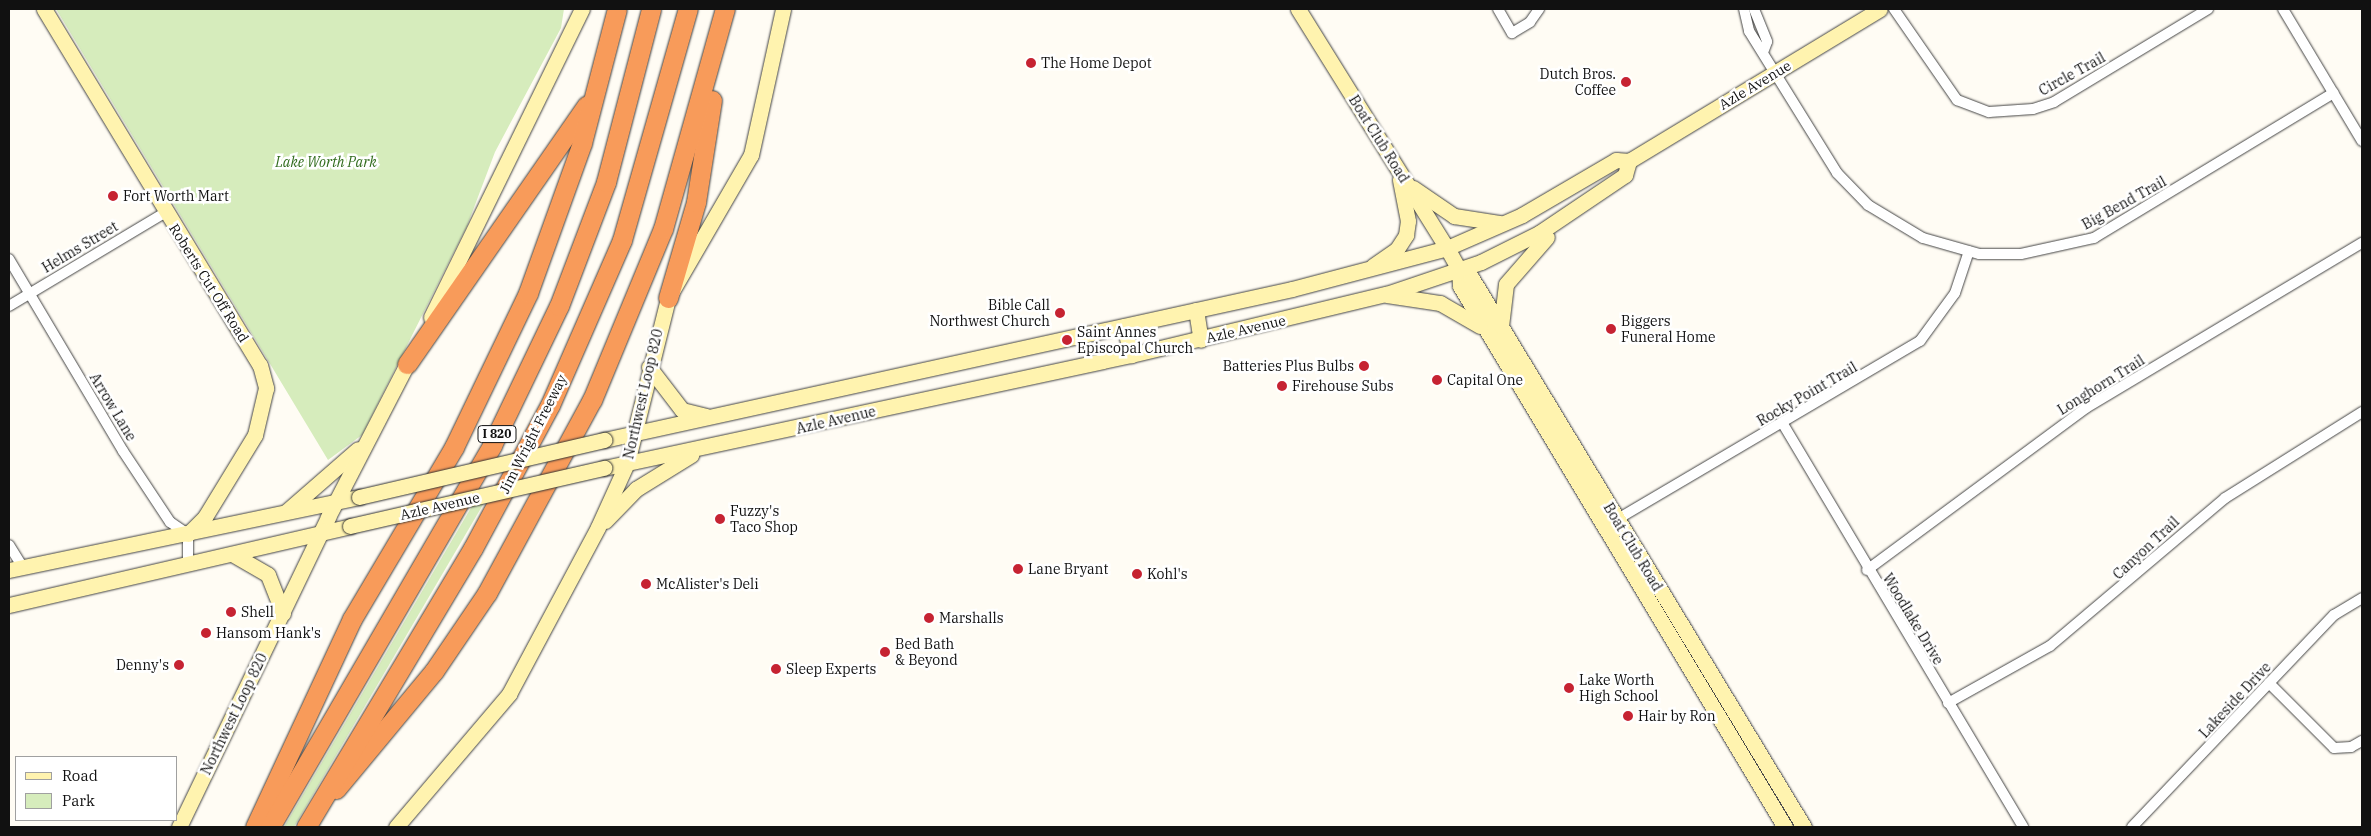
<!DOCTYPE html>
<html>
<head>
<meta charset="utf-8">
<style>
  body { margin:0 }
  #map { position:relative; width:2371px; height:836px; overflow:hidden; background:#fffcf4; font-family:"IBM Plex Serif",serif }
  div>[style] { position:absolute }
  .green>* { inset:0; background:#d6ecbc }
  .roads { filter:drop-shadow(0 0 1px #444) drop-shadow(0 0 1px #444) }
  .street>* { height:10px; margin:-5px; padding:0 5px; transform-origin:5px; border-radius:5px; background:#fff }
  .secondary>* { height:15px; margin:-7.5px; padding:0 7.5px; transform-origin:7.5px; border-radius:7.5px; background:#fff3af }
  .highway>* { height:19px; margin:-9.5px; padding:0 9.5px; transform-origin:9.5px; border-radius:9.5px; background:#f89b5a }
  .bridges { filter:drop-shadow(0 0 1px #333) drop-shadow(0 0 1px #333) }
  .secondary-bridge>* { height:15px; margin:-7.5px; padding:0 7.5px; transform-origin:7.5px; border-radius:7.5px; background:#fff3af }
  .dots>* { width:14px; height:14px; translate:-50% -50%; box-sizing:border-box; border:2px solid #fff; border-radius:50% }
  span { translate:-50% -50%; white-space:nowrap; text-align:center; line-height:1.15; -webkit-text-stroke:5px #fff; paint-order:stroke }
  .shield-label span { padding:1px 4px; background:#fff; border:1px solid; border-radius:4px; -webkit-text-stroke-width:0 }
  .shield-label { font-size:12px; color:#111; font-weight:700 }
  .poi-label { font-size:14px; color:#111 }
  .left { translate:0 -50%; text-align:left }
  .right { translate:-100% -50%; text-align:right }
  .street-label { font-size:14px; color:#111 }
  .park-label { font-size:14px; color:#316c1d; font-style:italic }
  .frame { position:absolute; inset:0; border:10px solid #111; pointer-events:none }
  .legend { position:absolute; left:15px; top:756px; width:162px; height:65px; box-sizing:border-box; background:#fff; border:1px solid #a0a0a0; margin:0; padding:6px 9px; list-style:none; font-size:15px; color:#111 }
  .legend li { display:flex; align-items:center; gap:10px; height:25px }
  .legend b { width:25px; border:1px solid #a0a0a0 }
</style>
</head>
<body>
<div id="map">
  <div class="green">
    <div style="clip-path:polygon(56px 9px,564px 9px,561px 28px,495px 152px,467px 226px,362px 435px,328px 460px)"></div>
    <div style="clip-path:polygon(484px 503px,294px 827px,284px 827px,472px 506px)"></div>
  </div>
  <div class="roads">
    <div class="street">
      <div style="left:1498px;top:9px;width:28px;rotate:60deg"></div>
      <div style="left:1512px;top:33px;width:21px;rotate:-31deg"></div>
      <div style="left:1530px;top:22px;width:16px;rotate:-55deg"></div>
      <div style="left:1744px;top:9px;width:23px;rotate:77deg"></div>
      <div style="left:1749px;top:31px;width:167px;rotate:58.2deg"></div>
      <div style="left:1837px;top:173px;width:45px;rotate:45.9deg"></div>
      <div style="left:1868px;top:205px;width:64px;rotate:31deg"></div>
      <div style="left:1923px;top:238px;width:58px;rotate:15.9deg"></div>
      <div style="left:1979px;top:254px;width:42px"></div>
      <div style="left:2021px;top:254px;width:75px;rotate:-12.4deg"></div>
      <div style="left:2094px;top:238px;width:280px;rotate:-31.2deg"></div>
      <div style="left:1754px;top:9px;width:35px;rotate:68deg"></div>
      <div style="left:1767px;top:42px;width:9px;rotate:111deg"></div>
      <div style="left:1894px;top:9px;width:111px;rotate:55.3deg"></div>
      <div style="left:1957px;top:100px;width:34px;rotate:21deg"></div>
      <div style="left:1989px;top:112px;width:44px;rotate:-3.9deg"></div>
      <div style="left:2033px;top:109px;width:22px;rotate:-18deg"></div>
      <div style="left:2054px;top:102px;width:180px;rotate:-31.1deg"></div>
      <div style="left:2283px;top:9px;width:154px;rotate:59.1deg"></div>
      <div style="left:9px;top:259px;width:223px;rotate:59.3deg"></div>
      <div style="left:123px;top:451px;width:85px;rotate:56.5deg"></div>
      <div style="left:170px;top:522px;width:22px;rotate:34deg"></div>
      <div style="left:188px;top:534px;width:31px;rotate:90deg"></div>
      <div style="left:9px;top:306px;width:183px;rotate:-30.9deg"></div>
      <div style="left:1783px;top:424px;width:469px;rotate:59.2deg"></div>
      <div style="left:1616px;top:520px;width:353px;rotate:-30.5deg"></div>
      <div style="left:1920px;top:341px;width:59px;rotate:-53.9deg"></div>
      <div style="left:1955px;top:293px;width:44px;rotate:-71.6deg"></div>
      <div style="left:9px;top:545px;width:26px;rotate:58deg"></div>
      <div style="left:1867px;top:570px;width:272px;rotate:-36.5deg"></div>
      <div style="left:2086px;top:408px;width:322px;rotate:-30.9deg"></div>
      <div style="left:2269px;top:683px;width:92px;rotate:45deg"></div>
      <div style="left:2334px;top:748px;width:17px;rotate:-3deg"></div>
      <div style="left:2351px;top:747px;width:13px;rotate:-29deg"></div>
      <div style="left:1948px;top:703px;width:117px;rotate:-29.2deg"></div>
      <div style="left:2050px;top:646px;width:229px;rotate:-40.2deg"></div>
      <div style="left:2225px;top:498px;width:162px;rotate:-32.1deg"></div>
      <div style="left:2132px;top:827px;width:293px;rotate:-46.4deg"></div>
      <div style="left:2334px;top:615px;width:33px;rotate:-31deg"></div>
    </div>
    <div class="secondary">
      <div style="left:44px;top:9px;width:416px;rotate:58.8deg"></div>
      <div style="left:260px;top:365px;width:24px;rotate:75deg"></div>
      <div style="left:266px;top:388px;width:48px;rotate:103.2deg"></div>
      <div style="left:255px;top:435px;width:96px;rotate:121.4deg"></div>
      <div style="left:205px;top:517px;width:24px;rotate:135deg"></div>
      <div style="left:1298px;top:9px;width:282px;rotate:58.1deg"></div>
      <div style="left:1447px;top:248px;width:25px;rotate:61deg"></div>
      <div style="left:1459px;top:270px;width:16px;rotate:86deg"></div>
      <div style="left:1460px;top:286px;width:631px;rotate:59.01deg"></div>
      <div style="left:1413px;top:188px;width:50px;rotate:34.3deg"></div>
      <div style="left:1454px;top:216px;width:47px;rotate:8.7deg"></div>
      <div style="left:1373px;top:266px;width:29px;rotate:-35deg"></div>
      <div style="left:1397px;top:249px;width:17px;rotate:-57deg"></div>
      <div style="left:1406px;top:235px;width:14px;rotate:-82deg"></div>
      <div style="left:1408px;top:221px;width:42px;rotate:-101deg"></div>
      <div style="left:1459px;top:270px;width:14px;rotate:30deg"></div>
      <div style="left:1471px;top:277px;width:643px;rotate:58.81deg"></div>
      <div style="left:1387px;top:295px;width:54px;rotate:8.6deg"></div>
      <div style="left:1440px;top:303px;width:46px;rotate:29.9deg"></div>
      <div style="left:1196px;top:310px;width:30px;rotate:81deg"></div>
      <div style="left:431px;top:317px;width:343px;rotate:-63.9deg"></div>
      <div style="left:1124px;top:326px;width:30px;rotate:76deg"></div>
      <div style="left:1501px;top:326px;width:42px;rotate:-83.2deg"></div>
      <div style="left:1506px;top:284px;width:62px;rotate:-48.9deg"></div>
      <div style="left:649px;top:367px;width:54px;rotate:52.5deg"></div>
      <div style="left:682px;top:410px;width:25px;rotate:14deg"></div>
      <div style="left:604px;top:440px;width:704px;rotate:-12.38deg"></div>
      <div style="left:1292px;top:289px;width:160px;rotate:-14.8deg"></div>
      <div style="left:1447px;top:248px;width:82px;rotate:-23.7deg"></div>
      <div style="left:1522px;top:215px;width:109px;rotate:-30.3deg"></div>
      <div style="left:1616px;top:160px;width:13px;rotate:4deg"></div>
      <div style="left:1629px;top:161px;width:293px;rotate:-31.2deg"></div>
      <div style="left:604px;top:468px;width:539px;rotate:-12.1deg"></div>
      <div style="left:1131px;top:355px;width:262px;rotate:-13.5deg"></div>
      <div style="left:1386px;top:294px;width:100px;rotate:-18.6deg"></div>
      <div style="left:1481px;top:262px;width:65px;rotate:-26.6deg"></div>
      <div style="left:1539px;top:233px;width:104px;rotate:-34deg"></div>
      <div style="left:1625px;top:175px;width:15px;rotate:-74deg"></div>
      <div style="left:287px;top:511px;width:94px;rotate:-41.1deg"></div>
      <div style="left:605px;top:521px;width:45px;rotate:-45.9deg"></div>
      <div style="left:636px;top:489px;width:65px;rotate:-31.7deg"></div>
      <div style="left:234px;top:555px;width:39px;rotate:30deg"></div>
      <div style="left:268px;top:575px;width:41px;rotate:68.5deg"></div>
      <div style="left:9px;top:570px;width:358px;rotate:-11.8deg"></div>
      <div style="left:9px;top:605px;width:350px;rotate:-13deg"></div>
      <div style="left:179px;top:827px;width:344px;rotate:-64.3deg"></div>
      <div style="left:328px;top:517px;width:181px;rotate:-62.7deg"></div>
      <div style="left:396px;top:827px;width:175px;rotate:-49.6deg"></div>
      <div style="left:509px;top:694px;width:189px;rotate:-61.9deg"></div>
      <div style="left:598px;top:527px;width:70px;rotate:-65.6deg"></div>
      <div style="left:627px;top:463px;width:170px;rotate:-76deg"></div>
      <div style="left:668px;top:298px;width:165px;rotate:-59.9deg"></div>
      <div style="left:751px;top:155px;width:149px;rotate:-77.6deg"></div>
    </div>
    <div class="highway">
      <div style="left:668px;top:298px;width:100px;rotate:-73.7deg"></div>
      <div style="left:696px;top:202px;width:103px;rotate:-81.1deg"></div>
      <div style="left:407px;top:364px;width:315px;rotate:-55.2deg"></div>
      <div style="left:336px;top:789px;width:153px;rotate:-50.3deg"></div>
      <div style="left:434px;top:671px;width:94px;rotate:-55.8deg"></div>
      <div style="left:487px;top:593px;width:220px;rotate:-61.5deg"></div>
      <div style="left:592px;top:400px;width:185px;rotate:-67.5deg"></div>
      <div style="left:663px;top:229px;width:229px;rotate:-74.3deg"></div>
      <div style="left:255px;top:827px;width:230px;rotate:-65deg"></div>
      <div style="left:352px;top:619px;width:200px;rotate:-59.3deg"></div>
      <div style="left:454px;top:447px;width:171px;rotate:-64.3deg"></div>
      <div style="left:528px;top:293px;width:159px;rotate:-70.2deg"></div>
      <div style="left:582px;top:143px;width:138px;rotate:-75.4deg"></div>
      <div style="left:270px;top:827px;width:442px;rotate:-59.8deg"></div>
      <div style="left:492px;top:445px;width:154px;rotate:-64.3deg"></div>
      <div style="left:559px;top:306px;width:133px;rotate:-69.2deg"></div>
      <div style="left:606px;top:182px;width:179px;rotate:-75.4deg"></div>
      <div style="left:306px;top:827px;width:325px;rotate:-59.1deg"></div>
      <div style="left:473px;top:548px;width:162px;rotate:-61.7deg"></div>
      <div style="left:550px;top:405px;width:180px;rotate:-66.4deg"></div>
      <div style="left:622px;top:240px;width:240px;rotate:-74.1deg"></div>
    </div>
  </div>
  <div class="bridges">
    <div class="secondary-bridge">
      <div style="left:359px;top:497px;width:252px;rotate:-13.1deg"></div>
      <div style="left:350px;top:526px;width:261px;rotate:-12.9deg"></div>
    </div>
  </div>
  <div class="dots">
    <div style="left:1031px;top:63px;background:#c62332"></div>
    <div style="left:1626px;top:82px;background:#c62332"></div>
    <div style="left:113px;top:196px;background:#c62332"></div>
    <div style="left:1060px;top:313px;background:#c62332"></div>
    <div style="left:1611px;top:329px;background:#c62332"></div>
    <div style="left:1067px;top:340px;background:#c62332"></div>
    <div style="left:1364px;top:366px;background:#c62332"></div>
    <div style="left:1437px;top:380px;background:#c62332"></div>
    <div style="left:1282px;top:386px;background:#c62332"></div>
    <div style="left:720px;top:519px;background:#c62332"></div>
    <div style="left:1018px;top:569px;background:#c62332"></div>
    <div style="left:1137px;top:574px;background:#c62332"></div>
    <div style="left:646px;top:584px;background:#c62332"></div>
    <div style="left:231px;top:612px;background:#c62332"></div>
    <div style="left:929px;top:618px;background:#c62332"></div>
    <div style="left:206px;top:633px;background:#c62332"></div>
    <div style="left:885px;top:652px;background:#c62332"></div>
    <div style="left:179px;top:665px;background:#c62332"></div>
    <div style="left:776px;top:669px;background:#c62332"></div>
    <div style="left:1569px;top:688px;background:#c62332"></div>
    <div style="left:1628px;top:716px;background:#c62332"></div>
  </div>
  <div class="shield-label">
    <span style="left:497px;top:434px">I 820</span>
  </div>
  <div class="poi-label">
    <span class="left" style="left:1041px;top:63px">The Home Depot</span>
    <span class="right" style="left:1616px;top:82px">Dutch Bros.<br>Coffee</span>
    <span class="left" style="left:123px;top:196px">Fort Worth Mart</span>
    <span class="right" style="left:1050px;top:313px">Bible Call<br>Northwest Church</span>
    <span class="left" style="left:1621px;top:329px">Biggers<br>Funeral Home</span>
    <span class="left" style="left:1077px;top:340px">Saint Annes<br>Episcopal Church</span>
    <span class="right" style="left:1354px;top:366px">Batteries Plus Bulbs</span>
    <span class="left" style="left:1447px;top:380px">Capital One</span>
    <span class="left" style="left:1292px;top:386px">Firehouse Subs</span>
    <span class="left" style="left:730px;top:519px">Fuzzy's<br>Taco Shop</span>
    <span class="left" style="left:1028px;top:569px">Lane Bryant</span>
    <span class="left" style="left:1147px;top:574px">Kohl's</span>
    <span class="left" style="left:656px;top:584px">McAlister's Deli</span>
    <span class="left" style="left:241px;top:612px">Shell</span>
    <span class="left" style="left:939px;top:618px">Marshalls</span>
    <span class="left" style="left:216px;top:633px">Hansom Hank's</span>
    <span class="left" style="left:895px;top:652px">Bed Bath<br>&amp; Beyond</span>
    <span class="right" style="left:169px;top:665px">Denny's</span>
    <span class="left" style="left:786px;top:669px">Sleep Experts</span>
    <span class="left" style="left:1579px;top:688px">Lake Worth<br>High School</span>
    <span class="left" style="left:1638px;top:716px">Hair by Ron</span>
  </div>
  <div class="street-label">
    <span style="left:2072px;top:74px;rotate:-29deg">Circle Trail</span>
    <span style="left:1755px;top:85px;rotate:-31deg">Azle Avenue</span>
    <span style="left:1379px;top:139px;rotate:58deg">Boat Club Road</span>
    <span style="left:2124px;top:203px;rotate:-29deg">Big Bend Trail</span>
    <span style="left:80px;top:247px;rotate:-31deg">Helms Street</span>
    <span style="left:209px;top:283px;rotate:58deg">Roberts Cut Off Road</span>
    <span style="left:1246px;top:329px;rotate:-13deg">Azle Avenue</span>
    <span style="left:2101px;top:385px;rotate:-32deg">Longhorn Trail</span>
    <span style="left:643px;top:394px;rotate:-77deg">Northwest Loop 820</span>
    <span style="left:1807px;top:394px;rotate:-30deg">Rocky Point Trail</span>
    <span style="left:113px;top:407px;rotate:59deg">Arrow Lane</span>
    <span style="left:836px;top:420px;rotate:-13deg">Azle Avenue</span>
    <span style="left:533px;top:434px;rotate:-63deg">Jim Wright Freeway</span>
    <span style="left:440px;top:506px;rotate:-13deg">Azle Avenue</span>
    <span style="left:1633px;top:547px;rotate:59deg">Boat Club Road</span>
    <span style="left:2146px;top:548px;rotate:-43deg">Canyon Trail</span>
    <span style="left:1913px;top:619px;rotate:59deg">Woodlake Drive</span>
    <span style="left:2235px;top:700px;rotate:-47deg">Lakeside Drive</span>
    <span style="left:234px;top:714px;rotate:-64deg">Northwest Loop 820</span>
  </div>
  <div class="park-label">
    <span style="left:326px;top:162px">Lake Worth Park</span>
  </div>
  <div class="frame"></div>
  <ul class="legend">
  <li><b style="height:6px;background:#fff3af"></b>Road</li>
  <li><b style="height:14px;background:#d6ecbc"></b>Park</li>
  </ul>
</div>
</body>
</html>
